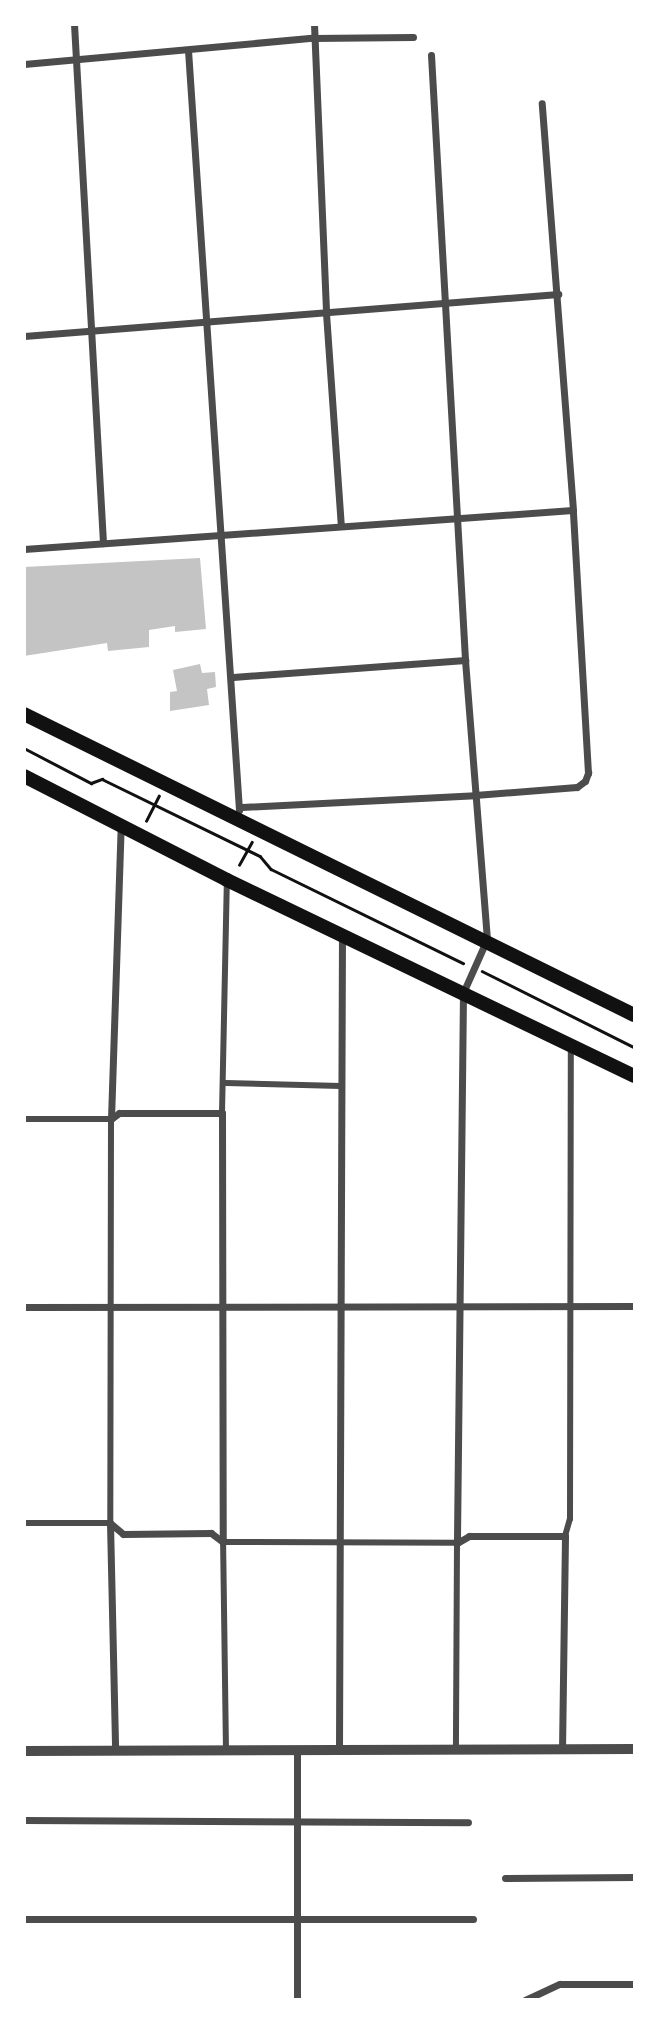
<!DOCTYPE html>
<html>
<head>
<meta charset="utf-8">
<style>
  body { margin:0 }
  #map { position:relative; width:659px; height:2024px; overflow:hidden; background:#fff; font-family:Rubik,sans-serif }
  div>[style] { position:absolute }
  .building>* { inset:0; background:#c4c4c4 }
  .path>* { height:2.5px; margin:-1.25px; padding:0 1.25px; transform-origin:1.25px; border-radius:1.25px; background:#111 }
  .pedestrian>* { height:6px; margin:-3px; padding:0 3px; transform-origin:3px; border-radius:3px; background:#4c4c4c }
  .minor>* { height:7px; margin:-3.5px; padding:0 3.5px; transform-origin:3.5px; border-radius:3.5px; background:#4c4c4c }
  .tertiary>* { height:10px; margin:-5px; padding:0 5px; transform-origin:5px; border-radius:5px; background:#4c4c4c }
  .primary>* { height:14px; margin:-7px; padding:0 7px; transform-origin:7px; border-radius:7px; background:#111 }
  span { translate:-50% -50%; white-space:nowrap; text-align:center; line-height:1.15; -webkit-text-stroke:6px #fff; paint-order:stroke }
  .frame { position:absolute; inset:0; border:26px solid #fff; pointer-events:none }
</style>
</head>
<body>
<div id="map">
  <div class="building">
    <div style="clip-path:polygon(200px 558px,206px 629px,175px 632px,175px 626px,149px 630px,149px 647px,108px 651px,107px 643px,24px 656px,24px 567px)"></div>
    <div style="clip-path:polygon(200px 664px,202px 673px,215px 672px,216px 687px,207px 689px,209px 705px,170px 711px,170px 692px,177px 691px,173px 670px)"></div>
  </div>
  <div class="path">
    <div style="left:24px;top:748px;width:76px;rotate:27.6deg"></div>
    <div style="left:91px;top:783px;width:12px;rotate:-20deg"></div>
    <div style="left:102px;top:779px;width:176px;rotate:26deg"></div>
    <div style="left:260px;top:856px;width:17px;rotate:50deg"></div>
    <div style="left:271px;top:869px;width:214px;rotate:26.1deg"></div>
    <div style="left:146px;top:821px;width:28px;rotate:-63deg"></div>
    <div style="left:239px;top:865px;width:26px;rotate:-61deg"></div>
    <div style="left:482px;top:971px;width:170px;rotate:26.6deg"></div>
  </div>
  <div class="pedestrian">
    <div style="left:226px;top:1083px;width:115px;rotate:1.5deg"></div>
    <div style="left:222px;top:1113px;width:232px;rotate:-88.8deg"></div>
    <div style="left:24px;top:1119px;width:87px"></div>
    <div style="left:111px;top:1119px;width:404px;rotate:90.1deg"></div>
    <div style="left:110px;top:1523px;width:86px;rotate:180deg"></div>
    <div style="left:565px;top:1536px;width:18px;rotate:-74deg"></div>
    <div style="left:570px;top:1519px;width:471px;rotate:-89.9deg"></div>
    <div style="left:226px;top:1751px;width:209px;rotate:-90.8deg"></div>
    <div style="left:223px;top:1542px;width:234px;rotate:0.2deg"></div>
    <div style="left:457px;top:1543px;width:207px;rotate:90.3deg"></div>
  </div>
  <div class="minor">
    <div style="left:74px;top:24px;width:520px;rotate:86.8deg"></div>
    <div style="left:314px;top:24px;width:289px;rotate:87.6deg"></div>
    <div style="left:326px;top:313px;width:213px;rotate:86deg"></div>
    <div style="left:188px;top:50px;width:762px;rotate:86.16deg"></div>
    <div style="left:431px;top:55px;width:606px;rotate:86.78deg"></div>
    <div style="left:465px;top:660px;width:280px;rotate:85.5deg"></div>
    <div style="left:487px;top:939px;width:59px;rotate:114deg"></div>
    <div style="left:463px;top:993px;width:550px;rotate:90.63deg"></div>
    <div style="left:24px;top:64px;width:289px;rotate:-5.2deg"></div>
    <div style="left:312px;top:38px;width:101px;rotate:-0.6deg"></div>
    <div style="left:24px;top:336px;width:536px;rotate:-4.5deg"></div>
    <div style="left:24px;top:549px;width:550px;rotate:-4.06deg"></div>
    <div style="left:233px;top:677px;width:233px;rotate:-4.2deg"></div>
    <div style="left:242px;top:807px;width:233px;rotate:-2.9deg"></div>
    <div style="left:475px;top:795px;width:102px;rotate:-4.5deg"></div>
    <div style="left:577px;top:787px;width:10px;rotate:-37deg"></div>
    <div style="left:585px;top:781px;width:9px;rotate:-69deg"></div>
    <div style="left:588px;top:773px;width:263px;rotate:-93.3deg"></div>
    <div style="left:573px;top:510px;width:408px;rotate:-94.4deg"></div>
    <div style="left:111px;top:1119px;width:10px;rotate:-37deg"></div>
    <div style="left:119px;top:1113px;width:103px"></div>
    <div style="left:222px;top:1113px;width:429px;rotate:89.9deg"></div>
    <div style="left:111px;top:1119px;width:294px;rotate:-88.1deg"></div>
    <div style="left:24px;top:1307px;width:610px;rotate:-0.09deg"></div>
    <div style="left:110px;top:1523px;width:228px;rotate:88.7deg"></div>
    <div style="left:110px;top:1523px;width:17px;rotate:40deg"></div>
    <div style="left:123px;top:1534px;width:88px;rotate:-0.7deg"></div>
    <div style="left:211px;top:1533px;width:15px;rotate:37deg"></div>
    <div style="left:457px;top:1543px;width:14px;rotate:-30deg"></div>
    <div style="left:469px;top:1536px;width:96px"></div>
    <div style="left:565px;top:1536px;width:214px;rotate:90.8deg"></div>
    <div style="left:339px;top:1751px;width:814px;rotate:-89.79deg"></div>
    <div style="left:24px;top:1820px;width:444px;rotate:0.3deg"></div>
    <div style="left:505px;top:1878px;width:129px;rotate:-0.4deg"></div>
    <div style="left:24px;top:1919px;width:449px"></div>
    <div style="left:297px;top:2000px;width:249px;rotate:-90deg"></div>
    <div style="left:525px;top:2000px;width:38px;rotate:-25deg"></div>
    <div style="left:560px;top:1984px;width:74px"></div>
  </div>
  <div class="tertiary">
    <div style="left:24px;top:1751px;width:610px;rotate:-0.19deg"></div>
  </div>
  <div class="primary">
    <div style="left:24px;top:714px;width:680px;rotate:26.26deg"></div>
    <div style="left:24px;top:776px;width:228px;rotate:27.1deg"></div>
    <div style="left:227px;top:880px;width:452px;rotate:25.7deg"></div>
  </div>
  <div class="frame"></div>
</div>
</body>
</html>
